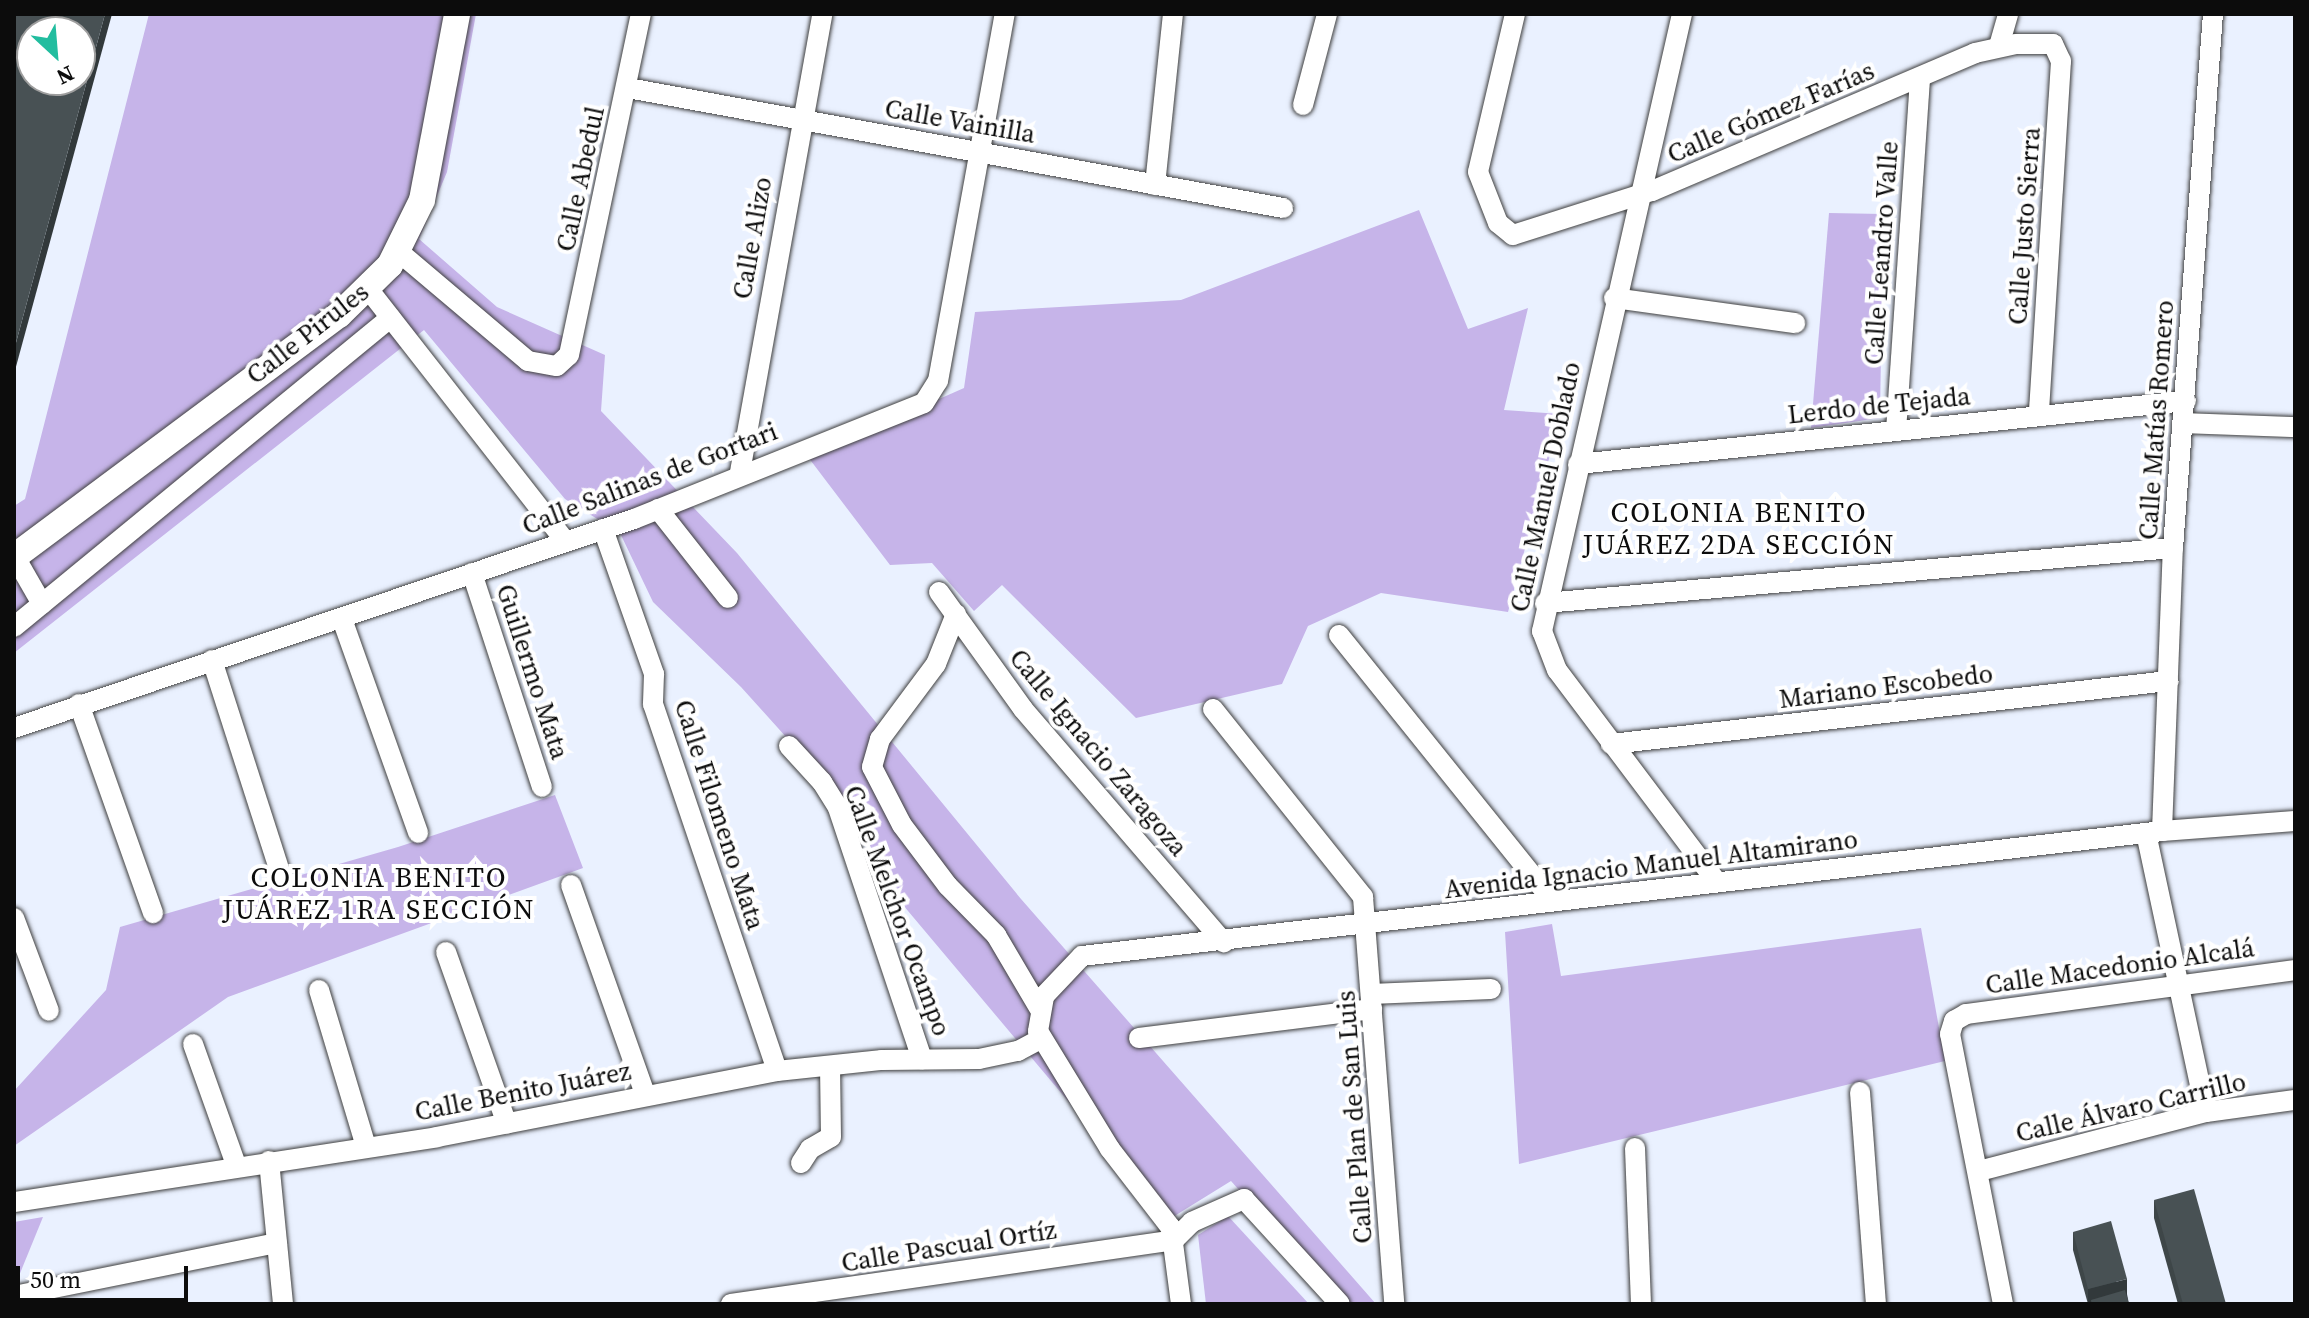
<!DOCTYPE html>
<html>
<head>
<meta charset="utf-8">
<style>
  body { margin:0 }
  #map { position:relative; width:2309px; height:1318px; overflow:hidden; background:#eaf1ff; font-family:"Source Serif 4",serif }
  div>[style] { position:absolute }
  .green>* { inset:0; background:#c6b4e9 }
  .roads { filter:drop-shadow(0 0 2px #3f3f3f) drop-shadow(0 0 2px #3f3f3f) }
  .minor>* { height:20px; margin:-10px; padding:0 10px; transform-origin:10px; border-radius:10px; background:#fff }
  .tertiary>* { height:26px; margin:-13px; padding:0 13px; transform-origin:13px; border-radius:13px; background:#fff }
  .wall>* { inset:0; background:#3e4648 }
  .shaded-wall>* { inset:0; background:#32393b }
  .building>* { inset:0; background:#485154 }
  span { translate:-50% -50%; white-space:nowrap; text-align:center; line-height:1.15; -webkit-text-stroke:8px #fff; paint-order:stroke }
  .street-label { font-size:26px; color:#0c0c0c }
  .neighbourhood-label { font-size:28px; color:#0c0c0c; letter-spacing:2px }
  .frame { position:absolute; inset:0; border:16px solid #0c0c0c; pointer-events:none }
  .north { position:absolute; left:16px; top:16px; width:80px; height:80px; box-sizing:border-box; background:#fff; border:2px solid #9e9e9e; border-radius:50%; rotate:154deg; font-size:22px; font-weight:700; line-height:32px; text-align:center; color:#0c0c0c }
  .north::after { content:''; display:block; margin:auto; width:28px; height:36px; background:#22bd9f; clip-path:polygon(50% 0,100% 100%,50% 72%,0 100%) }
  .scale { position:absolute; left:16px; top:1266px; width:172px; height:36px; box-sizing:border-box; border:4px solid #0c0c0c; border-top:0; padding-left:10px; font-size:24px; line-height:28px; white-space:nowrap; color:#0c0c0c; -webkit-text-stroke:6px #fff; paint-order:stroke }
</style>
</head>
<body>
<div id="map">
  <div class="green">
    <div style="clip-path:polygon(149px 14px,476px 14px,447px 172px,419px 239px,497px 307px,605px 355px,601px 411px,737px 553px,1021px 899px,1376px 1304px,1340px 1304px,1231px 1181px,1168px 1220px,887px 886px,858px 817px,741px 687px,653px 602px,620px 533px,565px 499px,424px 330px,14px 653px,14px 506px,25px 499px)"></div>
    <div style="clip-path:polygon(1419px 210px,1468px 329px,1528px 308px,1504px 410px,1561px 414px,1508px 612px,1381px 593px,1308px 626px,1282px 684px,1136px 718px,1002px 585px,974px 611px,932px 563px,890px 565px,808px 457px,964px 388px,975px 312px,1181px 300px)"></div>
    <div style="clip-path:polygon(1829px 213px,1883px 214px,1880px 418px,1811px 428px)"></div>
    <div style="clip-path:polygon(555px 795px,583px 868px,228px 997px,14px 1146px,14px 1091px,106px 990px,120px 927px,398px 847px)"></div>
    <div style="clip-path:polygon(1552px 924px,1561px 976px,1921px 928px,1945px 1061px,1519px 1164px,1505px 932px)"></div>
    <div style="clip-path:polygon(1228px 1216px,1309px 1304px,1206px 1304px,1198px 1235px)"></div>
    <div style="clip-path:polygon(43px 1217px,14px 1288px,14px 1222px)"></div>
  </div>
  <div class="roads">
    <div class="minor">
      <div style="left:1515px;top:14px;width:162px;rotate:103.2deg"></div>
      <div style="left:1478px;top:172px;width:55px;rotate:68.6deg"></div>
      <div style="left:1498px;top:223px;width:19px;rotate:39deg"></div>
      <div style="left:1513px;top:235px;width:146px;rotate:-17.6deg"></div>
      <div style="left:1652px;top:191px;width:351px;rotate:-23.1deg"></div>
      <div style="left:1975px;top:53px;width:42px;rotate:-12.4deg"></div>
      <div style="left:2016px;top:44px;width:37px"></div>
      <div style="left:2053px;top:44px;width:19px;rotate:65deg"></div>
      <div style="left:2061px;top:61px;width:354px;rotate:93.6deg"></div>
      <div style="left:1682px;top:14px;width:633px;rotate:102.78deg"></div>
      <div style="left:1542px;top:631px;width:42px;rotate:69deg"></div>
      <div style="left:1557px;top:670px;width:264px;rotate:53deg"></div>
      <div style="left:1999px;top:46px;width:33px;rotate:-74deg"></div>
      <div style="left:628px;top:88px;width:666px;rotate:10.38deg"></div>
      <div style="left:1303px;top:105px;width:94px;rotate:-75.2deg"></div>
      <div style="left:1155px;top:185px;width:172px;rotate:-84deg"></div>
      <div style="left:399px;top:252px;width:169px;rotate:40.2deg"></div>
      <div style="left:528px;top:361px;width:29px;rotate:10deg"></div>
      <div style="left:557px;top:366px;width:16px;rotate:-43deg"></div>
      <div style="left:569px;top:355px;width:349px;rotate:-78.1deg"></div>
      <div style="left:369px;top:290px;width:318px;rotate:52deg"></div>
      <div style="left:1614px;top:298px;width:183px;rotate:7.9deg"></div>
      <div style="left:2185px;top:423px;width:110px;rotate:2.1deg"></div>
      <div style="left:1896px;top:431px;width:353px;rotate:-86.1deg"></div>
      <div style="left:1578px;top:464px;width:611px;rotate:-5.92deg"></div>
      <div style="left:740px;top:472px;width:465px;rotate:-79.8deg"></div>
      <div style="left:658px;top:509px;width:113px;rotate:51.8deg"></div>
      <div style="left:603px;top:529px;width:154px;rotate:70.6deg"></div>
      <div style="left:654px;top:674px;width:30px;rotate:92deg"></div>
      <div style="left:653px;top:704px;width:387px;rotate:71.3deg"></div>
      <div style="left:15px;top:557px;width:54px;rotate:60.1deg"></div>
      <div style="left:472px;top:573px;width:225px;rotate:71.9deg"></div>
      <div style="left:939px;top:592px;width:144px;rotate:54.3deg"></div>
      <div style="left:1023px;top:709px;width:308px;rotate:49.3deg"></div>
      <div style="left:1545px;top:603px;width:630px;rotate:-5.01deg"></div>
      <div style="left:956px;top:614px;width:54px;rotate:111.8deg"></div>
      <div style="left:936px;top:664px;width:94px;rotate:126.7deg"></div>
      <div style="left:880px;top:739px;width:29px;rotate:106deg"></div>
      <div style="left:872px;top:767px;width:65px;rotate:62.7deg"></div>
      <div style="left:902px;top:825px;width:76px;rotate:53deg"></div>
      <div style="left:948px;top:886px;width:69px;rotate:45.6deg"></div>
      <div style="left:996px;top:935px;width:85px;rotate:59.5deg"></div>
      <div style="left:342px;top:619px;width:227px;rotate:70.4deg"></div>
      <div style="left:14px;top:627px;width:487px;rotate:-39.4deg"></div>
      <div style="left:1339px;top:635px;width:341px;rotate:51.2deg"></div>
      <div style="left:212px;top:660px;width:226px;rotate:72.2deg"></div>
      <div style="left:79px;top:704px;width:222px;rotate:70.5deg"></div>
      <div style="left:1213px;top:709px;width:241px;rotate:51.4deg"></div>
      <div style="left:1363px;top:897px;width:408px;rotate:85.6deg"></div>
      <div style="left:14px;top:728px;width:654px;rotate:-18.63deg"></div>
      <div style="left:634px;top:519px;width:312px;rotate:-21.8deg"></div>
      <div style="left:924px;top:403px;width:26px;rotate:-58deg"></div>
      <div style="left:938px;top:381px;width:373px;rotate:-79.7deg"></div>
      <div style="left:1611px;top:744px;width:561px;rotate:-6.45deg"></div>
      <div style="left:789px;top:746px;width:49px;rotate:47.5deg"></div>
      <div style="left:822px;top:782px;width:31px;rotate:58deg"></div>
      <div style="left:838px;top:808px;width:265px;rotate:71.5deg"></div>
      <div style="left:2162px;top:831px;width:283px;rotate:-87.8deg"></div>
      <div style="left:2173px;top:548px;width:535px;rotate:-85.72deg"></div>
      <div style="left:2146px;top:833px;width:285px;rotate:77.9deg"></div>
      <div style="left:571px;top:885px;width:222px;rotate:70.5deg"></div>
      <div style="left:14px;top:918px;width:99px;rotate:69.4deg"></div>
      <div style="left:446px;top:952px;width:182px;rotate:70.5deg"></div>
      <div style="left:319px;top:990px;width:164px;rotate:73.3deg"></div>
      <div style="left:1371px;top:994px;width:120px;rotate:-2.4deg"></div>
      <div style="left:1139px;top:1038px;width:235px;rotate:-7.1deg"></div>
      <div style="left:193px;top:1044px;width:128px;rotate:70.4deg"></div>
      <div style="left:1860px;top:1092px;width:213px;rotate:85.7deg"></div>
      <div style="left:1635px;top:1148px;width:156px;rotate:87.8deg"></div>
      <div style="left:269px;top:1161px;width:144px;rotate:84.4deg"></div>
      <div style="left:801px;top:1163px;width:17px;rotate:-57deg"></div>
      <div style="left:810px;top:1149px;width:24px;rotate:-30deg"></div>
      <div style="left:831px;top:1137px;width:71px;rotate:-90.8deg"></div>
      <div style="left:1979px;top:1171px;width:235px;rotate:-14.6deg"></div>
      <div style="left:2206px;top:1112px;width:90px;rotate:-7.7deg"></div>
      <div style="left:14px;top:1202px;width:428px;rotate:-8.7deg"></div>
      <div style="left:437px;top:1137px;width:346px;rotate:-11deg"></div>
      <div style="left:777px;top:1071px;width:106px;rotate:-6deg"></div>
      <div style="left:882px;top:1060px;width:97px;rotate:-0.6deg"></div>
      <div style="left:979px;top:1059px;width:40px;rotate:-12deg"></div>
      <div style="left:1018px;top:1051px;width:26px;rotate:-28deg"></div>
      <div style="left:1174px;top:1240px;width:25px;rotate:-45deg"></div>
      <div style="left:1192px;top:1222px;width:57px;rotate:-23.9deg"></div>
      <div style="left:1244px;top:1199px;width:142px;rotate:47.6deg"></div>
      <div style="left:14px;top:1296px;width:268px;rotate:-11.4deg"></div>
      <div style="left:731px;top:1304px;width:448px;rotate:-8.2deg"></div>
      <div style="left:1181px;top:1304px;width:77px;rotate:-97.5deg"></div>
      <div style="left:1171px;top:1228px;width:100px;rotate:-127.7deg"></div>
      <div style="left:1110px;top:1149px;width:138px;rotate:-121.4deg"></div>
      <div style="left:1038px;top:1031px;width:36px;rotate:-80deg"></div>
      <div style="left:1044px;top:996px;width:55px;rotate:-46.5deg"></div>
      <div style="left:1082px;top:956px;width:1087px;rotate:-6.6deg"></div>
      <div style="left:2162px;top:831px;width:133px;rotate:-4.3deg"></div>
      <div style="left:2003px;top:1304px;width:275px;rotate:-101.1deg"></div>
      <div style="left:1950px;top:1034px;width:14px;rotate:-73deg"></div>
      <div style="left:1954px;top:1021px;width:14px;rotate:-30deg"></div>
      <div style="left:1966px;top:1014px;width:332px;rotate:-7.6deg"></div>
    </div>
    <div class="tertiary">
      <div style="left:14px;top:557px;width:405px;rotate:-36.7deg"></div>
      <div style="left:339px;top:315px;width:71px;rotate:-44.4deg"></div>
      <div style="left:390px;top:265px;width:72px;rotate:-63.8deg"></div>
      <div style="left:422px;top:200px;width:189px;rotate:-79.3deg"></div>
    </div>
  </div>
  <div class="wall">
    <div style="clip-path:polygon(2154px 1200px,2226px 1304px,2178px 1304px,2154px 1218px)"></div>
    <div style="clip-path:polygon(2073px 1232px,2127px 1294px,2129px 1304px,2088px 1304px,2073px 1250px)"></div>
  </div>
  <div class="shaded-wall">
    <div style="clip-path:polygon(105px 14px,112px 14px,14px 374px,14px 350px)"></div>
    <div style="clip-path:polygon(2127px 1279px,2127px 1297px,2091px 1300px,2091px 1304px,2088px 1304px,2088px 1289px)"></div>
  </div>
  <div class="building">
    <div style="clip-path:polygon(evenodd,14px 14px,105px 14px,14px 350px,14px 14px,32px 32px,80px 32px,80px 80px,32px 80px,32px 32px)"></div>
    <div style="clip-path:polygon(2194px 1189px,2226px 1304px,2183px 1304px,2154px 1200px)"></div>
    <div style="clip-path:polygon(2111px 1221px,2127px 1279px,2088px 1289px,2073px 1232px)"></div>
    <div style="clip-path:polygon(2125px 1290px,2129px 1304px,2092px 1304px,2091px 1300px)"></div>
  </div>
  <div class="street-label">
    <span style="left:1771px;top:113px;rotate:-23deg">Calle Gómez Farías</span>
    <span style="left:960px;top:122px;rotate:10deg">Calle Vainilla</span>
    <span style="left:581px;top:179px;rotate:-78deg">Calle Abedul</span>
    <span style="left:2025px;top:226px;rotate:-86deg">Calle Justo Sierra</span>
    <span style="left:753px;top:238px;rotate:-80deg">Calle Alizo</span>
    <span style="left:1882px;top:253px;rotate:-86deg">Calle Leandro Valle</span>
    <span style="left:308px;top:334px;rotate:-38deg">Calle Pirules</span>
    <span style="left:1879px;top:406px;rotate:-6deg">Lerdo de Tejada</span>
    <span style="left:2157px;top:420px;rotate:-86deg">Calle Matías Romero</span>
    <span style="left:650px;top:479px;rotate:-21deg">Calle Salinas de Gortari</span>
    <span style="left:1546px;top:487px;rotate:-78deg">Calle Manuel Doblado</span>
    <span style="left:532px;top:672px;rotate:72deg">Guillermo Mata</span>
    <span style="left:1886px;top:687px;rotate:-7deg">Mariano Escobedo</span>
    <span style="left:1098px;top:753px;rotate:50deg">Calle Ignacio Zaragoza</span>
    <span style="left:719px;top:815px;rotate:72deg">Calle Filomeno Mata</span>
    <span style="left:1651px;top:865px;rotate:-7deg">Avenida Ignacio Manuel Altamirano</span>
    <span style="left:897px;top:911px;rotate:70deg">Calle Melchor Ocampo</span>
    <span style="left:2120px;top:967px;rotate:-8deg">Calle Macedonio Alcalá</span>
    <span style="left:523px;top:1092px;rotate:-11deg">Calle Benito Juárez</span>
    <span style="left:2131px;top:1108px;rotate:-13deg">Calle Álvaro Carrillo</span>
    <span style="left:1355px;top:1117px;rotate:-94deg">Calle Plan de San Luis</span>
    <span style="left:949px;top:1247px;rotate:-9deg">Calle Pascual Ortíz</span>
  </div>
  <div class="neighbourhood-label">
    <span style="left:1739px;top:528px">COLONIA BENITO<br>JUÁREZ 2DA SECCIÓN</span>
    <span style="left:379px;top:893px">COLONIA BENITO<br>JUÁREZ 1RA SECCIÓN</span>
  </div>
  <div class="frame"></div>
  <div class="north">N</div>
  <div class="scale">50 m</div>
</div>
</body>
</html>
